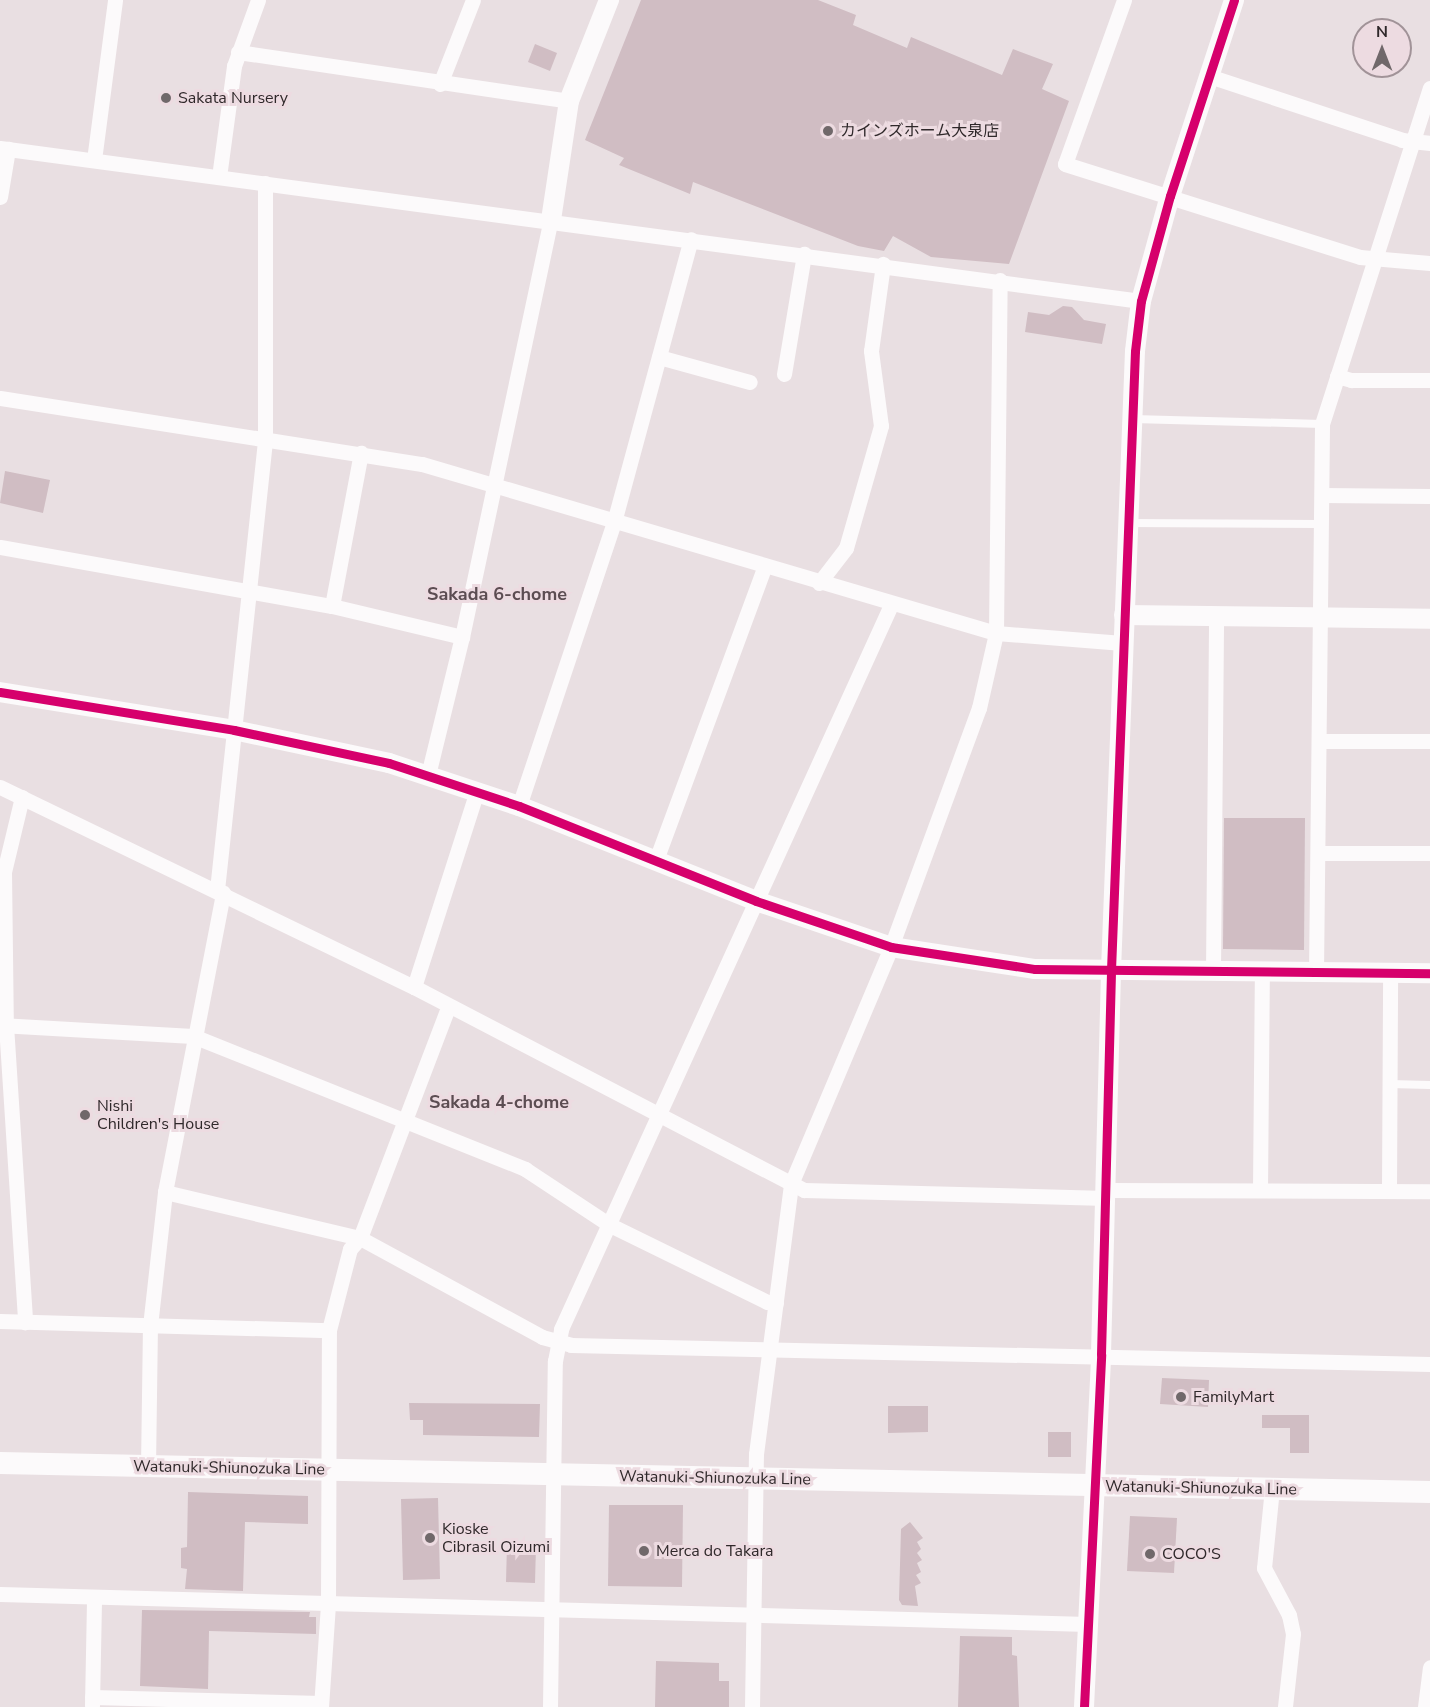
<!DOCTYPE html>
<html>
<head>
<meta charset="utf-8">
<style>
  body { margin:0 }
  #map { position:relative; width:1430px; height:1707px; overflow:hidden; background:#e9dfe2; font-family:"Nunito Sans","Noto Sans JP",sans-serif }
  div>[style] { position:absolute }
  .building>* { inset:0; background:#d0bdc3 }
  .service>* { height:8px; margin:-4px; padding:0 4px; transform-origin:4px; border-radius:4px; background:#fcfafb }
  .minor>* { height:15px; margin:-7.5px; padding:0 7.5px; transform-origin:7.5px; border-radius:7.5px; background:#fcfafb }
  .tertiary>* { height:20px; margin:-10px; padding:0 10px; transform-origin:10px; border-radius:10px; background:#fcfafb }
  .secondary>* { height:22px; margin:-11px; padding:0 11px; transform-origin:11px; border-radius:11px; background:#fcfafb }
  .cycleway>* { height:9px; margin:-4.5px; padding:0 4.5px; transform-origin:4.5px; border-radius:4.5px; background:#d6006c }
  .dots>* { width:16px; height:16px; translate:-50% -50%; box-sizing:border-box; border:3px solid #eddbe1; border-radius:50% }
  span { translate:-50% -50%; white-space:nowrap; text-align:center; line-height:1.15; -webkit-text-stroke:6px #eddbe1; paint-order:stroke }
  .poi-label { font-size:16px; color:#2f282a }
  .left { translate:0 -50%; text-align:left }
  .street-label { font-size:16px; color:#2f282a }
  .neighbourhood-label { font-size:18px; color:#5c4d52; font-weight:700 }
  .north { position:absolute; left:1352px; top:18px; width:60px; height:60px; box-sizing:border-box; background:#eddbe1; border:2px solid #a19398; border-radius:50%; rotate:0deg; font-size:16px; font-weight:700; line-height:24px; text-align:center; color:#2f282a }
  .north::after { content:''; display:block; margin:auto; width:21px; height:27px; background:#70686a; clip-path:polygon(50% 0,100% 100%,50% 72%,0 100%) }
</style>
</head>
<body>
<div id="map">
  <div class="building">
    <div style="clip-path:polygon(641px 0,818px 0,856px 15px,853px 25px,907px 48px,911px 37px,1002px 75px,1013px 49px,1053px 64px,1042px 89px,1069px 101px,1009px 264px,931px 257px,893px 236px,884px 251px,858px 246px,693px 182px,690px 194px,619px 165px,624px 158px,585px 140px)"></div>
    <div style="clip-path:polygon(535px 44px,557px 53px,550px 71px,528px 62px)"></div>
    <div style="clip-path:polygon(1063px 306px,1072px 307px,1084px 320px,1106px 324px,1102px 344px,1025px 332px,1028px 312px,1049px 315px)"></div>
    <div style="clip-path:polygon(5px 471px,50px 480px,43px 513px,0 503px)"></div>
    <div style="clip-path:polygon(1224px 818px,1305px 818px,1304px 950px,1223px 949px)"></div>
    <div style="clip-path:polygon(1162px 1378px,1209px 1380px,1208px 1407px,1160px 1404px)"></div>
    <div style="clip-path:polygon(409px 1403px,540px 1404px,539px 1437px,423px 1435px,423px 1420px,410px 1420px)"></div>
    <div style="clip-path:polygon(888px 1406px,928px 1406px,928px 1432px,888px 1433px)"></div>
    <div style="clip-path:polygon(1262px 1415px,1309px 1415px,1309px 1453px,1290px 1453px,1290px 1428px,1262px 1428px)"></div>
    <div style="clip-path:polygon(1048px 1432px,1071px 1432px,1071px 1457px,1048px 1457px)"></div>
    <div style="clip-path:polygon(188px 1492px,308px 1496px,308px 1524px,245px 1522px,243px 1591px,185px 1589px,187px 1569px,181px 1568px,181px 1548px,187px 1547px)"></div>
    <div style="clip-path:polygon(438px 1498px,440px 1579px,403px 1580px,401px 1499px)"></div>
    <div style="clip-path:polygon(609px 1505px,683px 1505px,682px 1587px,608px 1586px)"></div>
    <div style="clip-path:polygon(1130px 1516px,1177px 1518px,1174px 1573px,1127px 1571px)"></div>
    <div style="clip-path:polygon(910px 1522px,923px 1538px,917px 1542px,921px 1549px,917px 1553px,922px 1560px,917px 1563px,921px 1572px,916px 1575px,921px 1583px,915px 1586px,918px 1606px,902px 1605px,899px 1600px,901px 1529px)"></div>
    <div style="clip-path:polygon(511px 1540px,536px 1545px,535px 1583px,506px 1582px,507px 1544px)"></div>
    <div style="clip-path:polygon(142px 1610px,310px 1612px,309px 1617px,316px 1617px,316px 1634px,209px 1631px,208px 1689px,140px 1686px)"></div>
    <div style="clip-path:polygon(960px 1636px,1012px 1637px,1012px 1655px,1017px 1656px,1019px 1707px,958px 1707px)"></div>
    <div style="clip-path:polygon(656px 1661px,719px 1663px,719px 1681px,729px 1681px,729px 1707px,655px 1707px)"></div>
  </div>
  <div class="service">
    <div style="left:1133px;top:419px;width:189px;rotate:1.5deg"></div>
    <div style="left:1130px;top:523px;width:191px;rotate:0.3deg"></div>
    <div style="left:1389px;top:1084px;width:41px;rotate:1.4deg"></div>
  </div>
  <div class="minor">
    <div style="left:1124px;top:0;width:174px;rotate:109.8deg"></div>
    <div style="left:1065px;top:164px;width:309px;rotate:17.5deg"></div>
    <div style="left:1360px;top:257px;width:70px;rotate:4.9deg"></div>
    <div style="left:238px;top:52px;width:335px;rotate:8.4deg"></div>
    <div style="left:1209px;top:76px;width:203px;rotate:18.3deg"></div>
    <div style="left:1402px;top:140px;width:28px;rotate:6deg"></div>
    <div style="left:440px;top:84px;width:90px;rotate:-68.6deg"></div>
    <div style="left:0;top:148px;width:1151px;rotate:7.64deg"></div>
    <div style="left:94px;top:160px;width:161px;rotate:-82.5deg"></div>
    <div style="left:219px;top:177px;width:112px;rotate:-82.3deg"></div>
    <div style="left:234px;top:66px;width:70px;rotate:-70deg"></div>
    <div style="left:0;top:197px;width:49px;rotate:-80.5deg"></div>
    <div style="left:659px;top:357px;width:94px;rotate:15.4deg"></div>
    <div style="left:784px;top:374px;width:122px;rotate:-80.5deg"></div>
    <div style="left:1337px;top:376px;width:15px;rotate:16deg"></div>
    <div style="left:1351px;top:380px;width:79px"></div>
    <div style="left:0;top:398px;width:427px;rotate:8.9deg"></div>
    <div style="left:422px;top:464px;width:598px;rotate:16.41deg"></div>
    <div style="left:996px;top:633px;width:127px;rotate:4.5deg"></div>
    <div style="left:1322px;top:495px;width:108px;rotate:0.5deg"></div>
    <div style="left:0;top:547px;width:337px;rotate:10.1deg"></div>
    <div style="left:332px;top:606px;width:134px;rotate:13.4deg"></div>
    <div style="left:819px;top:583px;width:44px;rotate:-52.4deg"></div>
    <div style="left:846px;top:548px;width:127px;rotate:-74deg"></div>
    <div style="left:881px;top:426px;width:76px;rotate:-97.6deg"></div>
    <div style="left:871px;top:351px;width:88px;rotate:-82.1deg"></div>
    <div style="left:332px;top:606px;width:156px;rotate:-79.3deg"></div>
    <div style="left:1321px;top:741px;width:109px"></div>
    <div style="left:428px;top:775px;width:142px;rotate:-76.2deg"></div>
    <div style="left:462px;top:637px;width:426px;rotate:-78deg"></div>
    <div style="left:0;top:787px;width:460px;rotate:25.8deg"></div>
    <div style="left:414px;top:987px;width:440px;rotate:27.5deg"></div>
    <div style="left:804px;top:1190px;width:302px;rotate:1.5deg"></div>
    <div style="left:22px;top:797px;width:77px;rotate:103.5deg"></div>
    <div style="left:4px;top:872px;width:153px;rotate:89.3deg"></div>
    <div style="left:6px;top:1025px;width:298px;rotate:86.3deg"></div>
    <div style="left:519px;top:806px;width:299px;rotate:-71.5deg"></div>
    <div style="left:614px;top:522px;width:293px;rotate:-74.8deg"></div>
    <div style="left:1320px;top:853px;width:110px"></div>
    <div style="left:656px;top:860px;width:314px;rotate:-69.7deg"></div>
    <div style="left:217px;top:890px;width:452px;rotate:-83.9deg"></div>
    <div style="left:265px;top:441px;width:258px;rotate:-90deg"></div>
    <div style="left:1213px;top:971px;width:355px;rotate:-89.5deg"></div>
    <div style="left:1316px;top:972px;width:548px;rotate:-89.37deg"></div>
    <div style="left:1322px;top:424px;width:353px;rotate:-72.2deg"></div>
    <div style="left:414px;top:987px;width:206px;rotate:-72.2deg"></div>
    <div style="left:0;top:1025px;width:193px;rotate:3.3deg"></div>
    <div style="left:193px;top:1036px;width:358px;rotate:21.8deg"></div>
    <div style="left:525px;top:1169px;width:102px;rotate:33.4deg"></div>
    <div style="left:610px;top:1225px;width:175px;rotate:26.1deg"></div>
    <div style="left:767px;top:1302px;width:9px;rotate:6deg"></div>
    <div style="left:1260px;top:1189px;width:217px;rotate:-89.5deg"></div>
    <div style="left:1106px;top:1190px;width:324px;rotate:0.2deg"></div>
    <div style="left:1389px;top:1190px;width:217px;rotate:-89.7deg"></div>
    <div style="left:165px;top:1192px;width:200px;rotate:13.3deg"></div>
    <div style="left:360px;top:1238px;width:207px;rotate:28.5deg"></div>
    <div style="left:542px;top:1337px;width:30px;rotate:15deg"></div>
    <div style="left:571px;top:1345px;width:859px;rotate:1.27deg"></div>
    <div style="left:0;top:1321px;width:329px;rotate:1.6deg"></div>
    <div style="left:148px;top:1467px;width:141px;rotate:-89.2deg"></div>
    <div style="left:150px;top:1326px;width:135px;rotate:-83.6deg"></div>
    <div style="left:165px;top:1192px;width:305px;rotate:-79deg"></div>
    <div style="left:1272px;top:1488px;width:80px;rotate:95.7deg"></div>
    <div style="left:1264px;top:1568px;width:53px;rotate:62deg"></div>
    <div style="left:1289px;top:1615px;width:19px;rotate:78deg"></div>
    <div style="left:1293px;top:1634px;width:73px;rotate:96.3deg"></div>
    <div style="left:0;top:1594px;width:1088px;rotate:1.58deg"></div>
    <div style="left:92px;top:1697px;width:229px;rotate:1.5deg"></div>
    <div style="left:92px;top:1705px;width:108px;rotate:-88.9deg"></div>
    <div style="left:321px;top:1707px;width:103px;rotate:-86.1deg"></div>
    <div style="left:328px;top:1604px;width:274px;rotate:-89.8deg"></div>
    <div style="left:329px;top:1330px;width:84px;rotate:-75.5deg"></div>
    <div style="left:350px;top:1249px;width:15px;rotate:-48deg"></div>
    <div style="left:360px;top:1238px;width:247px;rotate:-69.1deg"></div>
    <div style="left:550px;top:1707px;width:346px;rotate:-89.2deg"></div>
    <div style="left:555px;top:1361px;width:33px;rotate:-79deg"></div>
    <div style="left:561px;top:1329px;width:796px;rotate:-65.5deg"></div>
    <div style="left:752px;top:1707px;width:253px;rotate:-89.1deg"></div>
    <div style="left:756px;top:1454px;width:272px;rotate:-82.6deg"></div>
    <div style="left:791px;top:1184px;width:257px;rotate:-67.1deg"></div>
    <div style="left:891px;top:947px;width:255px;rotate:-69.8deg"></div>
    <div style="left:979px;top:708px;width:77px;rotate:-77.2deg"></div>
    <div style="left:996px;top:633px;width:353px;rotate:-89.4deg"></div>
    <div style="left:1425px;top:1707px;width:40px;rotate:-82.9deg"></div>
  </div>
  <div class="tertiary">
    <div style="left:551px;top:220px;width:120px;rotate:-81.4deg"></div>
    <div style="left:569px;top:101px;width:109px;rotate:-68.4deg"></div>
    <div style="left:1124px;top:615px;width:306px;rotate:0.7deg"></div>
    <div style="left:0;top:692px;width:237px;rotate:9.2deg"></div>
    <div style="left:234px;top:730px;width:158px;rotate:12deg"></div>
    <div style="left:389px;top:763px;width:137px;rotate:18.3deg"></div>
    <div style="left:519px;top:806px;width:255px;rotate:21.8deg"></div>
    <div style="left:756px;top:901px;width:143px;rotate:18.8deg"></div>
    <div style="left:891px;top:947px;width:146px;rotate:8.7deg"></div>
    <div style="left:1035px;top:969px;width:395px;rotate:0.6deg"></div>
    <div style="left:1084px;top:1707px;width:353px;rotate:-87.2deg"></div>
    <div style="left:1101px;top:1354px;width:384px;rotate:-88.5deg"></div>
    <div style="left:1111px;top:970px;width:619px;rotate:-87.78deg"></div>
    <div style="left:1135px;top:351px;width:50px;rotate:-83.2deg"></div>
    <div style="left:1141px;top:301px;width:109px;rotate:-74.6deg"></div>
    <div style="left:1170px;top:196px;width:206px;rotate:-71.9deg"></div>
  </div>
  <div class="secondary">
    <div style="left:0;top:1463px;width:1430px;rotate:1.16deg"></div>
  </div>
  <div class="cycleway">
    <div style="left:0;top:692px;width:237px;rotate:9.2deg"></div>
    <div style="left:234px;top:730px;width:158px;rotate:12deg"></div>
    <div style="left:389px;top:763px;width:137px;rotate:18.3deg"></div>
    <div style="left:519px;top:806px;width:255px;rotate:21.8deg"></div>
    <div style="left:756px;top:901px;width:143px;rotate:18.8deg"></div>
    <div style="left:891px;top:947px;width:146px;rotate:8.7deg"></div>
    <div style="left:1035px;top:969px;width:395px;rotate:0.6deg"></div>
    <div style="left:1084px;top:1707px;width:353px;rotate:-87.2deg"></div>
    <div style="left:1101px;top:1354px;width:384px;rotate:-88.5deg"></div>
    <div style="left:1111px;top:970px;width:619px;rotate:-87.78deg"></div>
    <div style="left:1135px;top:351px;width:50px;rotate:-83.2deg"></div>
    <div style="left:1141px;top:301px;width:109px;rotate:-74.6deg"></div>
    <div style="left:1170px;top:196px;width:206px;rotate:-71.9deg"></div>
  </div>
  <div class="dots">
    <div style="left:166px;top:98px;background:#70686a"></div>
    <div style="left:828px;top:131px;background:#70686a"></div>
    <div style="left:85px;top:1115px;background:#70686a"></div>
    <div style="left:1181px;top:1397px;background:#70686a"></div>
    <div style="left:430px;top:1538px;background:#70686a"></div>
    <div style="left:644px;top:1551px;background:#70686a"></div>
    <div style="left:1150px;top:1554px;background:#70686a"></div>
  </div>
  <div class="poi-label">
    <span class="left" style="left:178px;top:98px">Sakata Nursery</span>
    <span class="left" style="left:840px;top:131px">カインズホーム大泉店</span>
    <span class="left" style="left:97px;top:1115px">Nishi<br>Children's House</span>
    <span class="left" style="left:1193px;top:1397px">FamilyMart</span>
    <span class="left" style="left:442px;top:1538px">Kioske<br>Cibrasil Oizumi</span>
    <span class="left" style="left:656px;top:1551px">Merca do Takara</span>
    <span class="left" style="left:1162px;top:1554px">COCO'S</span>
  </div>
  <div class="street-label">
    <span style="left:229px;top:1468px;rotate:1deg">Watanuki-Shiunozuka Line</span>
    <span style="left:715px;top:1478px;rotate:1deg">Watanuki-Shiunozuka Line</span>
    <span style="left:1201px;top:1488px;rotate:1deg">Watanuki-Shiunozuka Line</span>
  </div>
  <div class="neighbourhood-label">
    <span style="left:497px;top:594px">Sakada 6-chome</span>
    <span style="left:499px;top:1102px">Sakada 4-chome</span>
  </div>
  <div class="north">N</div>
</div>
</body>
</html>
